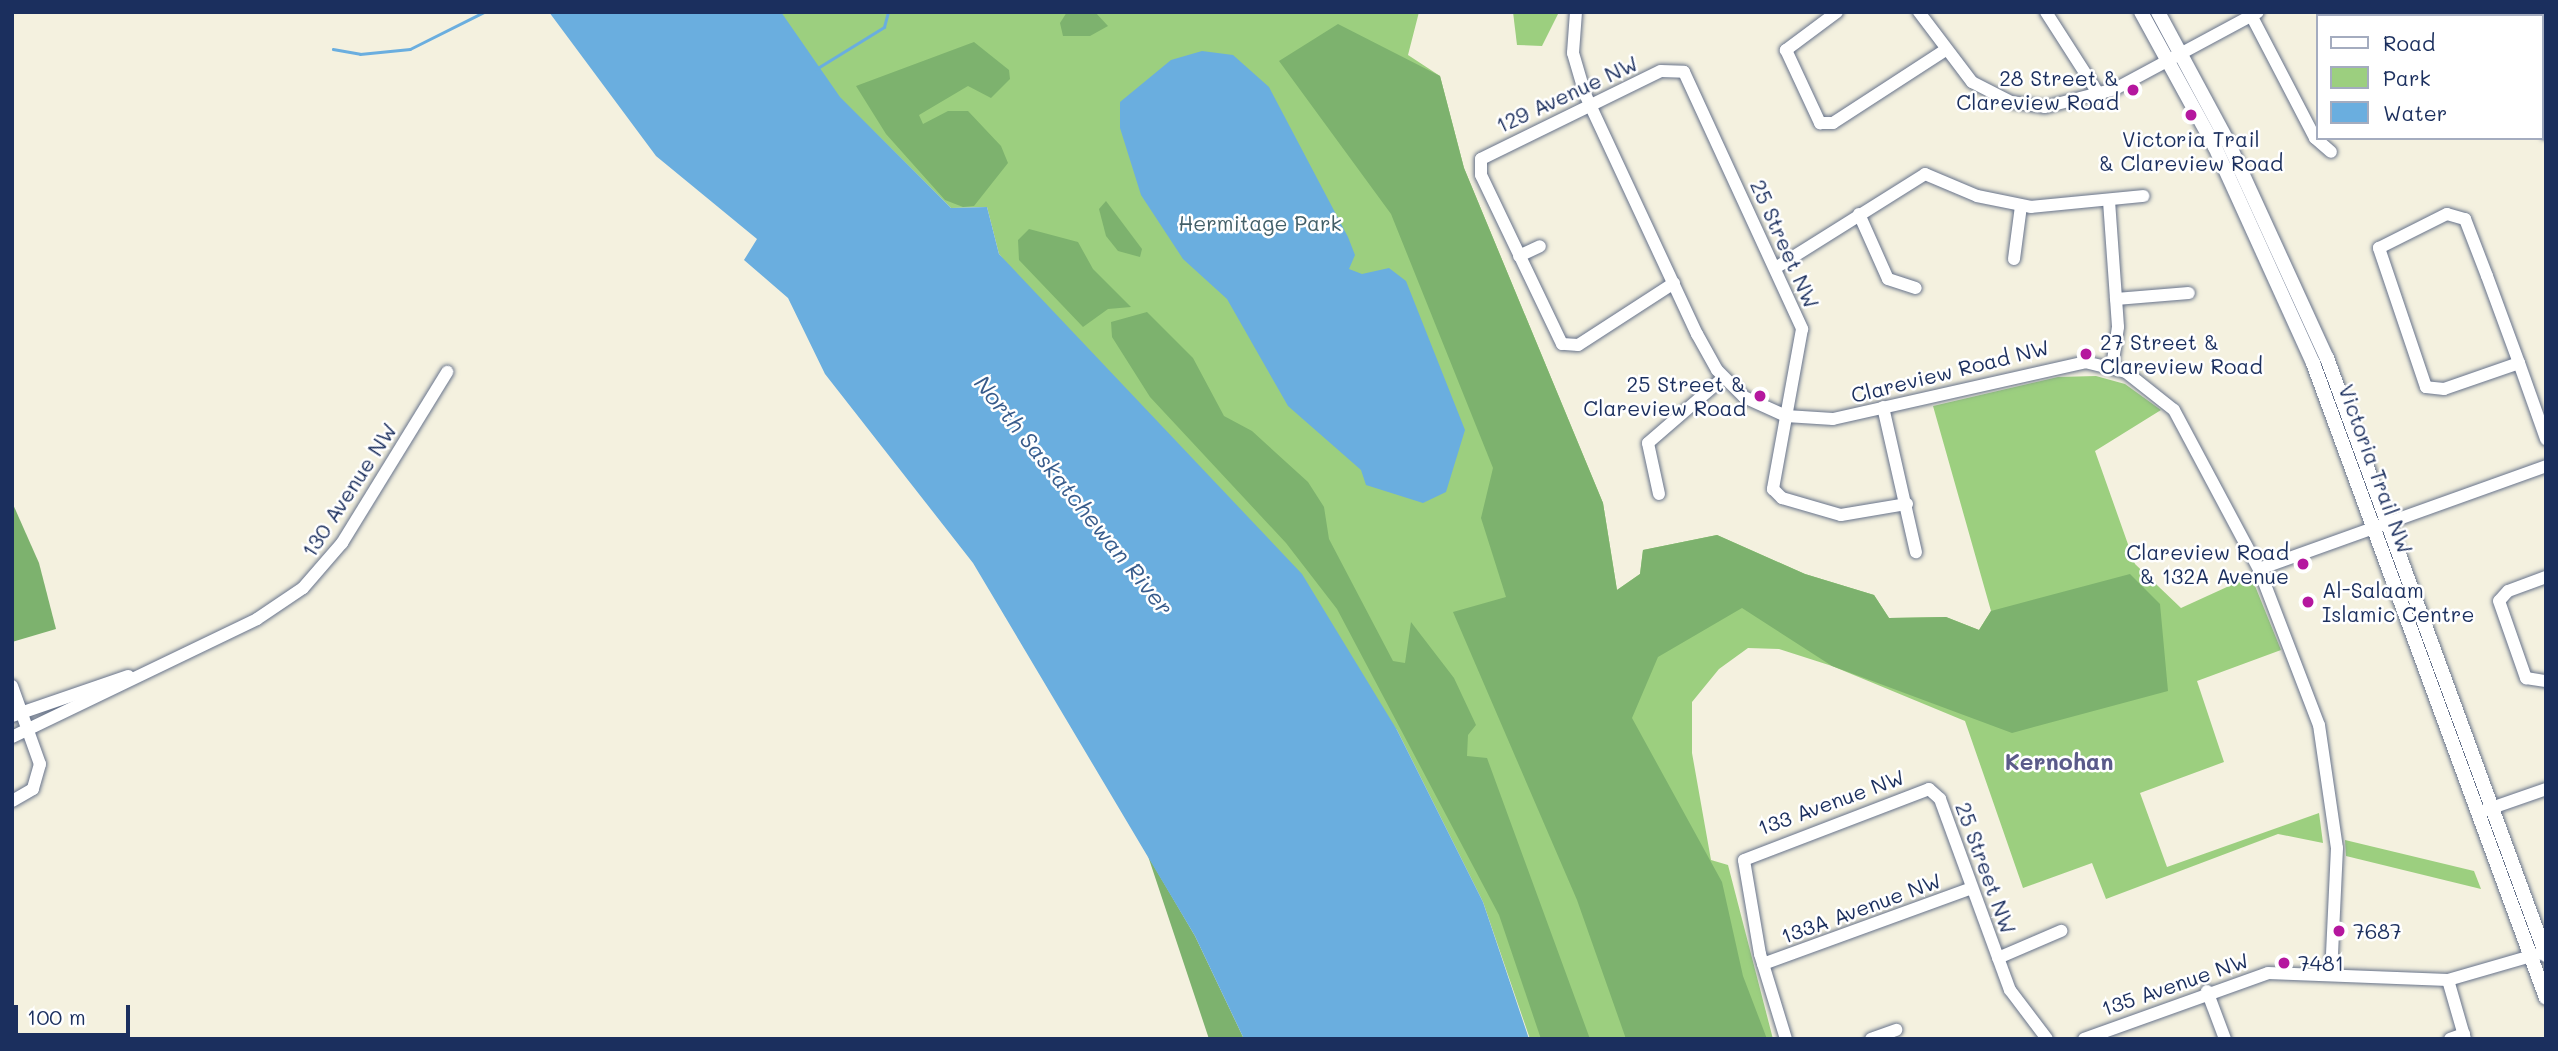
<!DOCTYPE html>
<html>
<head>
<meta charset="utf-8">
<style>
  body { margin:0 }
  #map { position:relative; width:2558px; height:1051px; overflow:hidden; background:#f4f1df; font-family:Mali,sans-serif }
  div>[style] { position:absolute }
  .green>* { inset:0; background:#9ccf7f }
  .forest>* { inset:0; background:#7db26e }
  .water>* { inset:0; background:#6aaedf }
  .stream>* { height:2.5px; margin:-1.25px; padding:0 1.25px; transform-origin:1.25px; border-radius:1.25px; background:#6aaedf }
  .roads { filter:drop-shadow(0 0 2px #67738b) drop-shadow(0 0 2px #67738b) }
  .minor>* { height:12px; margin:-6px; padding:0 6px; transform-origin:6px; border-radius:6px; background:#fff }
  .major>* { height:14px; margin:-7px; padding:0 7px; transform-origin:7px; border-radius:7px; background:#fff }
  .dots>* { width:19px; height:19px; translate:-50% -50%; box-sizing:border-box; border:4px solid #fff; border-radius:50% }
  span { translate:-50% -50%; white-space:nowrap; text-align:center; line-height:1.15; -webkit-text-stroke:5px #fff; paint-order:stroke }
  .poi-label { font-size:21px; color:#1b2f5e }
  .right { translate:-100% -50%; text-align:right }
  .left { translate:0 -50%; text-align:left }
  .street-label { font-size:21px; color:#1b2f5e }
  .park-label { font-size:21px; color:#425f68 }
  .water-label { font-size:23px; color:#375b8b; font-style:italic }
  .neighbourhood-label { font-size:23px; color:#5b5b8a; font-weight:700 }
  .frame { position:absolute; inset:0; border:14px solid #1b2f5e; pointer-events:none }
  .legend { position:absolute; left:2316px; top:14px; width:228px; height:126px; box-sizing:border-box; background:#fff; border:2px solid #a4acbf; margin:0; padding:9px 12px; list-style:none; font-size:21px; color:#1b2f5e }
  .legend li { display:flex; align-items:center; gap:14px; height:35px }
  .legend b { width:35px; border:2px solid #a4acbf }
  .scale { position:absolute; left:14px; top:1005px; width:116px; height:32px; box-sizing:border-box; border:4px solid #1b2f5e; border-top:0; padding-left:9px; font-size:21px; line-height:24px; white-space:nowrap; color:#1b2f5e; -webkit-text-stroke:5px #fff; paint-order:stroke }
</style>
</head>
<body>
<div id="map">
  <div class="green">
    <div style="clip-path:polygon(780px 12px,1419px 12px,1408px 55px,1440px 76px,1464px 168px,1603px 503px,1617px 590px,1640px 574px,1643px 550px,1717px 535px,1805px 574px,1874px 595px,1889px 618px,1946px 617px,1979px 630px,1991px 611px,1933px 406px,2058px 377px,2096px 376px,2125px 384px,2161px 410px,2095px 451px,2135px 564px,2181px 608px,2251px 576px,2281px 650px,2197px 681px,2224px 762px,2140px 793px,2167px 867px,2319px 813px,2323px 843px,2278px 834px,2106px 899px,2092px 863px,2023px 888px,1965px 721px,1832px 666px,1779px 649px,1748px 648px,1719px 669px,1692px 702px,1692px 753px,1711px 860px,1728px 865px,1773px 1039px,1530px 1039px,1483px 902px,1397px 730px,999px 254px,987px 207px,951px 208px,838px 96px)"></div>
    <div style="clip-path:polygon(1513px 12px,1559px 12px,1542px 46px,1517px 45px)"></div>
    <div style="clip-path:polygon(2345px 840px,2474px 871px,2481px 889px,2346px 856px)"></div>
  </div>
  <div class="forest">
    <div style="clip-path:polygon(1067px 12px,1095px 12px,1108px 26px,1090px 36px,1063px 36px,1060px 23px)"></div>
    <div style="clip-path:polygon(1338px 24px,1440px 76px,1464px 168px,1603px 503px,1617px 590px,1640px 574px,1643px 550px,1717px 535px,1805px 574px,1874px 595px,1889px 618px,1946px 617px,1979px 630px,1991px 611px,2130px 574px,2160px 604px,2168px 691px,2012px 733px,1832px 666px,1742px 608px,1658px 657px,1632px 718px,1722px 882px,1743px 976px,1767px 1039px,1626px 1039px,1577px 900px,1453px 612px,1506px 597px,1481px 518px,1493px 468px,1391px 214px,1279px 61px)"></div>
    <div style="clip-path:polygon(974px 42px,1009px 70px,1010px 79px,991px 98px,968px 86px,919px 115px,923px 124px,948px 111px,968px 111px,1001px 146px,1008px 163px,974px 206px,963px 207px,945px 200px,886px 134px,856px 86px)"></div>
    <div style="clip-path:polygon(1106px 201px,1142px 249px,1140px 257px,1118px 251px,1106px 236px,1099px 209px)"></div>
    <div style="clip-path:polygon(1029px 229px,1078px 242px,1093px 269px,1131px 307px,1108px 309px,1083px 327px,1019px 260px,1018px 240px)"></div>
    <div style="clip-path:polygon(1147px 312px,1193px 358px,1224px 416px,1252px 431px,1308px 482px,1324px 507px,1329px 539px,1393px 661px,1405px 663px,1411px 622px,1454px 678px,1476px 725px,1468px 735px,1467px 756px,1487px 758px,1590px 1039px,1541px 1039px,1499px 915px,1337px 609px,1286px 543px,1150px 397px,1112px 337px,1111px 322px)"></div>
    <div style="clip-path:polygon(12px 502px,39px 563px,56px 629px,12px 642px)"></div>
    <div style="clip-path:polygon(1148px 856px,1195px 936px,1244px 1039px,1209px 1039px)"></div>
  </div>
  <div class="water">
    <div style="clip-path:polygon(549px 12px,781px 12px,840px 97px,951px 208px,987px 207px,999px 254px,1302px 574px,1397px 730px,1483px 902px,1529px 1039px,1244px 1039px,1195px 936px,973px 563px,825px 374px,788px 298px,744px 260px,757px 239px,656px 156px)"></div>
    <div style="clip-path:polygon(1202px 51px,1233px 55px,1269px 87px,1348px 237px,1355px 255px,1349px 269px,1362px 274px,1389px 268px,1406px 281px,1465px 430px,1446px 492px,1423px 503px,1366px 485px,1361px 470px,1288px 406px,1227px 299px,1183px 259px,1141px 195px,1120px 128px,1120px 102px,1171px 60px)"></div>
  </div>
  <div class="stream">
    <div style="left:333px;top:49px;width:27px;rotate:10deg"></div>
    <div style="left:360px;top:54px;width:50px;rotate:-5.7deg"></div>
    <div style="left:410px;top:49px;width:83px;rotate:-26.6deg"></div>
    <div style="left:816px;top:69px;width:80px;rotate:-31.7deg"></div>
    <div style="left:884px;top:27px;width:16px;rotate:-75deg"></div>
  </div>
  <div class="roads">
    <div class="minor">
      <div style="left:1576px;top:12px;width:41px;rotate:94.2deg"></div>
      <div style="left:1573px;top:53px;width:43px;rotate:73.7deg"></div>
      <div style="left:1585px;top:94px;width:265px;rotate:65deg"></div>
      <div style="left:1697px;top:334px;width:41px;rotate:60.9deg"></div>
      <div style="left:1717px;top:370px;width:38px;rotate:45deg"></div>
      <div style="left:1744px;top:397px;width:46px;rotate:24.3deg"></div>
      <div style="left:1786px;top:416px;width:47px;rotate:3.7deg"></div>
      <div style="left:1833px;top:419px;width:258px;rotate:-12.7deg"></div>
      <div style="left:2085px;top:362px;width:42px;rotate:13.7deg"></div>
      <div style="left:2126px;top:372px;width:61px;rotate:38.4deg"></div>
      <div style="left:2174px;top:410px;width:180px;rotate:61.9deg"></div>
      <div style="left:2259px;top:569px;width:167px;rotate:69deg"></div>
      <div style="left:2319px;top:725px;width:124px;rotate:81.7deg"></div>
      <div style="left:2337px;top:848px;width:126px;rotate:92.7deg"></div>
      <div style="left:1837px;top:12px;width:64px;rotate:143.3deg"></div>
      <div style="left:1786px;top:50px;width:81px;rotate:65deg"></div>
      <div style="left:1820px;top:123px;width:13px"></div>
      <div style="left:1833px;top:123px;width:132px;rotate:-33deg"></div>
      <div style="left:1919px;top:12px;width:88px;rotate:52.9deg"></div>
      <div style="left:1972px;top:82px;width:44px;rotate:27.1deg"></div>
      <div style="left:2011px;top:102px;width:34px;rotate:8deg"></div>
      <div style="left:2045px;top:107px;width:72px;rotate:-14.4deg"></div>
      <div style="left:2115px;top:89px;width:162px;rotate:-28.3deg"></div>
      <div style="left:2046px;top:12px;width:100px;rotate:57.3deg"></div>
      <div style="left:2362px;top:12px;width:4px;rotate:63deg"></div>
      <div style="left:2251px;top:15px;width:139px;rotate:62.5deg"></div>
      <div style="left:2315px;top:138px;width:21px;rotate:41deg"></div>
      <div style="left:2542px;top:51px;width:4px;rotate:-14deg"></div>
      <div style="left:2542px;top:123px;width:11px;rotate:68deg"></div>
      <div style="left:2109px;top:201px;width:126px;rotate:85.9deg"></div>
      <div style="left:2118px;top:327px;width:40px;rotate:98.5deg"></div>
      <div style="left:1859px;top:214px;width:71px;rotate:66deg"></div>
      <div style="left:1888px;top:279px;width:29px;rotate:18deg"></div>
      <div style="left:1519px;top:256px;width:23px;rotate:-25deg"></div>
      <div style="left:2014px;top:259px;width:53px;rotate:-82.5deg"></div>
      <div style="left:1777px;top:267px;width:175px;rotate:-32.1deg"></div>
      <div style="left:1925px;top:174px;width:56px;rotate:22.9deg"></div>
      <div style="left:1977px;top:196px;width:55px;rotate:11.5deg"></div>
      <div style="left:2031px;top:207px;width:113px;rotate:-5.6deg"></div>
      <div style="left:1674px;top:283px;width:114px;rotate:147.1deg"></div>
      <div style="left:1578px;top:345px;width:16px;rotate:-176deg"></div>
      <div style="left:1562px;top:344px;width:187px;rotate:-115.6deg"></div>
      <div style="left:1481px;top:175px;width:16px;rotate:-90deg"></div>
      <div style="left:1481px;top:159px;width:200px;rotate:-26.1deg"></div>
      <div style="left:1661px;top:71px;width:23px;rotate:2deg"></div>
      <div style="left:1684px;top:72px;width:283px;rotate:65.3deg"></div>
      <div style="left:1802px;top:329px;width:163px;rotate:100.3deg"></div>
      <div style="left:1773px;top:489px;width:13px;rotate:45deg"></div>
      <div style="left:1782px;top:498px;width:61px;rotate:16.1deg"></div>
      <div style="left:1841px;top:515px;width:67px;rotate:-9.5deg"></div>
      <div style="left:2116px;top:299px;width:73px;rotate:-4.7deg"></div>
      <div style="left:2519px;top:363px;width:79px;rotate:160.9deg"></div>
      <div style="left:2444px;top:389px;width:18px;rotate:-174deg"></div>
      <div style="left:2426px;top:387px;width:147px;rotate:-108.7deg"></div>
      <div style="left:2379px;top:248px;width:76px;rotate:-26.6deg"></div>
      <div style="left:2447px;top:214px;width:19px;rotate:16deg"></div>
      <div style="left:2465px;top:219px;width:61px;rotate:68.9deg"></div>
      <div style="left:2487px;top:276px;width:93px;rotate:69.8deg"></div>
      <div style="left:2519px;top:363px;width:81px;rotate:70.4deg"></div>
      <div style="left:1883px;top:407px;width:149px;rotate:77.2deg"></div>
      <div style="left:1659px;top:494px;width:52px;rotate:-102.2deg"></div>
      <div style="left:1648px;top:443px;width:99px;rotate:-40.9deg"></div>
      <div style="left:2259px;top:569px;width:305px;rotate:-19.7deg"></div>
      <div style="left:2546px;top:577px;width:40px;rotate:159.8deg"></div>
      <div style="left:2508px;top:591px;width:13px;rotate:132deg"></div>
      <div style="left:2499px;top:601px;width:82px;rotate:70.7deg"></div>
      <div style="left:2526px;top:678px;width:20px;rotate:9deg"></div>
      <div style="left:12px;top:686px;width:83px;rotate:70.3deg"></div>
      <div style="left:40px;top:764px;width:26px;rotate:106deg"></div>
      <div style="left:33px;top:789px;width:24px;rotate:150deg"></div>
      <div style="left:12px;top:716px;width:123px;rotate:-19deg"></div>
      <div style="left:12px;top:737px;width:272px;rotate:-25.7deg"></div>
      <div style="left:257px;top:619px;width:55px;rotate:-34deg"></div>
      <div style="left:303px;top:588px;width:60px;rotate:-49.1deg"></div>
      <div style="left:342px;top:543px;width:201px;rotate:-58.4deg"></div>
      <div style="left:2483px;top:811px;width:67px;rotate:-19.2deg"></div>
      <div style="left:1998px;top:958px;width:69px;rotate:-23.2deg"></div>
      <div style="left:1763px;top:964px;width:222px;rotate:-20deg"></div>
      <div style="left:2448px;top:980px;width:61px;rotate:73.9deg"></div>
      <div style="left:2207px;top:991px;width:51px;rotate:69.4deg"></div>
      <div style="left:1786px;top:1039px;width:89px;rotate:-107deg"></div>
      <div style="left:1760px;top:954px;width:95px;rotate:-99.7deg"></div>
      <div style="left:1744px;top:860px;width:198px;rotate:-21deg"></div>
      <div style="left:1929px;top:789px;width:15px;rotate:42deg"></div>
      <div style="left:1940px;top:799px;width:203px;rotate:69.9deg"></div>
      <div style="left:2010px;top:990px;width:61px;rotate:52.9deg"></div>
      <div style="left:1871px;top:1039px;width:27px;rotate:-20deg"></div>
      <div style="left:2084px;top:1039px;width:195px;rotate:-19.7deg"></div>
      <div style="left:2268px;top:973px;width:180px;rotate:2.2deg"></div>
      <div style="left:2448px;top:980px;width:101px;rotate:-16.1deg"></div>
      <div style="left:2450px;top:1039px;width:15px;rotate:-20deg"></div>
    </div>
    <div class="major">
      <div style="left:2141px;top:12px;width:154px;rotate:61.3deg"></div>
      <div style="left:2215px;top:147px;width:237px;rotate:65.6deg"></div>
      <div style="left:2313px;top:363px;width:676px;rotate:69.85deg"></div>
      <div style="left:2158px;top:12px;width:145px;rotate:61.7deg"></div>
      <div style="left:2227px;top:140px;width:240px;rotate:65.4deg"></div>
      <div style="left:2327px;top:358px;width:636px;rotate:69.86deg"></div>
    </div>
  </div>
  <div class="dots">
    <div style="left:2133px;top:90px;background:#b5179e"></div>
    <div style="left:2191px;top:115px;background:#b5179e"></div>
    <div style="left:2086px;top:354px;background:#b5179e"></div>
    <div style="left:1760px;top:396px;background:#b5179e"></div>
    <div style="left:2303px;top:564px;background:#b5179e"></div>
    <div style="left:2308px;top:602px;background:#b5179e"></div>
    <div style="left:2339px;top:931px;background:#b5179e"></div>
    <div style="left:2284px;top:963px;background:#b5179e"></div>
  </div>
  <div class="poi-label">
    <span class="right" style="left:2119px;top:90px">28 Street &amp;<br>Clareview Road</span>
    <span style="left:2191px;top:151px">Victoria Trail<br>&amp; Clareview Road</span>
    <span class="left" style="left:2100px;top:354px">27 Street &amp;<br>Clareview Road</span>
    <span class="right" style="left:1746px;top:396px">25 Street &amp;<br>Clareview Road</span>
    <span class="right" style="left:2289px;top:564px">Clareview Road<br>&amp; 132A Avenue</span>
    <span class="left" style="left:2322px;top:602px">Al-Salaam<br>Islamic Centre</span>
    <span class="left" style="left:2353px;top:931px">7687</span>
    <span class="left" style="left:2298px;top:963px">7481</span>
  </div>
  <div class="street-label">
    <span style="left:1567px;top:94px;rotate:-25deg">129 Avenue NW</span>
    <span style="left:1785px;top:244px;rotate:66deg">25 Street NW</span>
    <span style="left:1950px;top:371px;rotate:-14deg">Clareview Road NW</span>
    <span style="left:2376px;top:469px;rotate:70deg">Victoria Trail NW</span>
    <span style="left:349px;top:490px;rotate:-57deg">130 Avenue NW</span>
    <span style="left:1831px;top:802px;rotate:-20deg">133 Avenue NW</span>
    <span style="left:1986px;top:868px;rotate:70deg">25 Street NW</span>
    <span style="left:1861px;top:908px;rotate:-20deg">133A Avenue NW</span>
    <span style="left:2175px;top:984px;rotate:-19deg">135 Avenue NW</span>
  </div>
  <div class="park-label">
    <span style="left:1260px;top:223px">Hermitage Park</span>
  </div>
  <div class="water-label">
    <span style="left:1074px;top:495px;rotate:51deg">North Saskatchewan River</span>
  </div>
  <div class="neighbourhood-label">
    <span style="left:2059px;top:761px">Kernohan</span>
  </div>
  <div class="frame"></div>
  <ul class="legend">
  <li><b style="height:9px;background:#fff"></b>Road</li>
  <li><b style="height:19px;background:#9ccf7f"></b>Park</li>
  <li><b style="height:19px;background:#6aaedf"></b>Water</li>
  </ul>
  <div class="scale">100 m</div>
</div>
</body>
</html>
